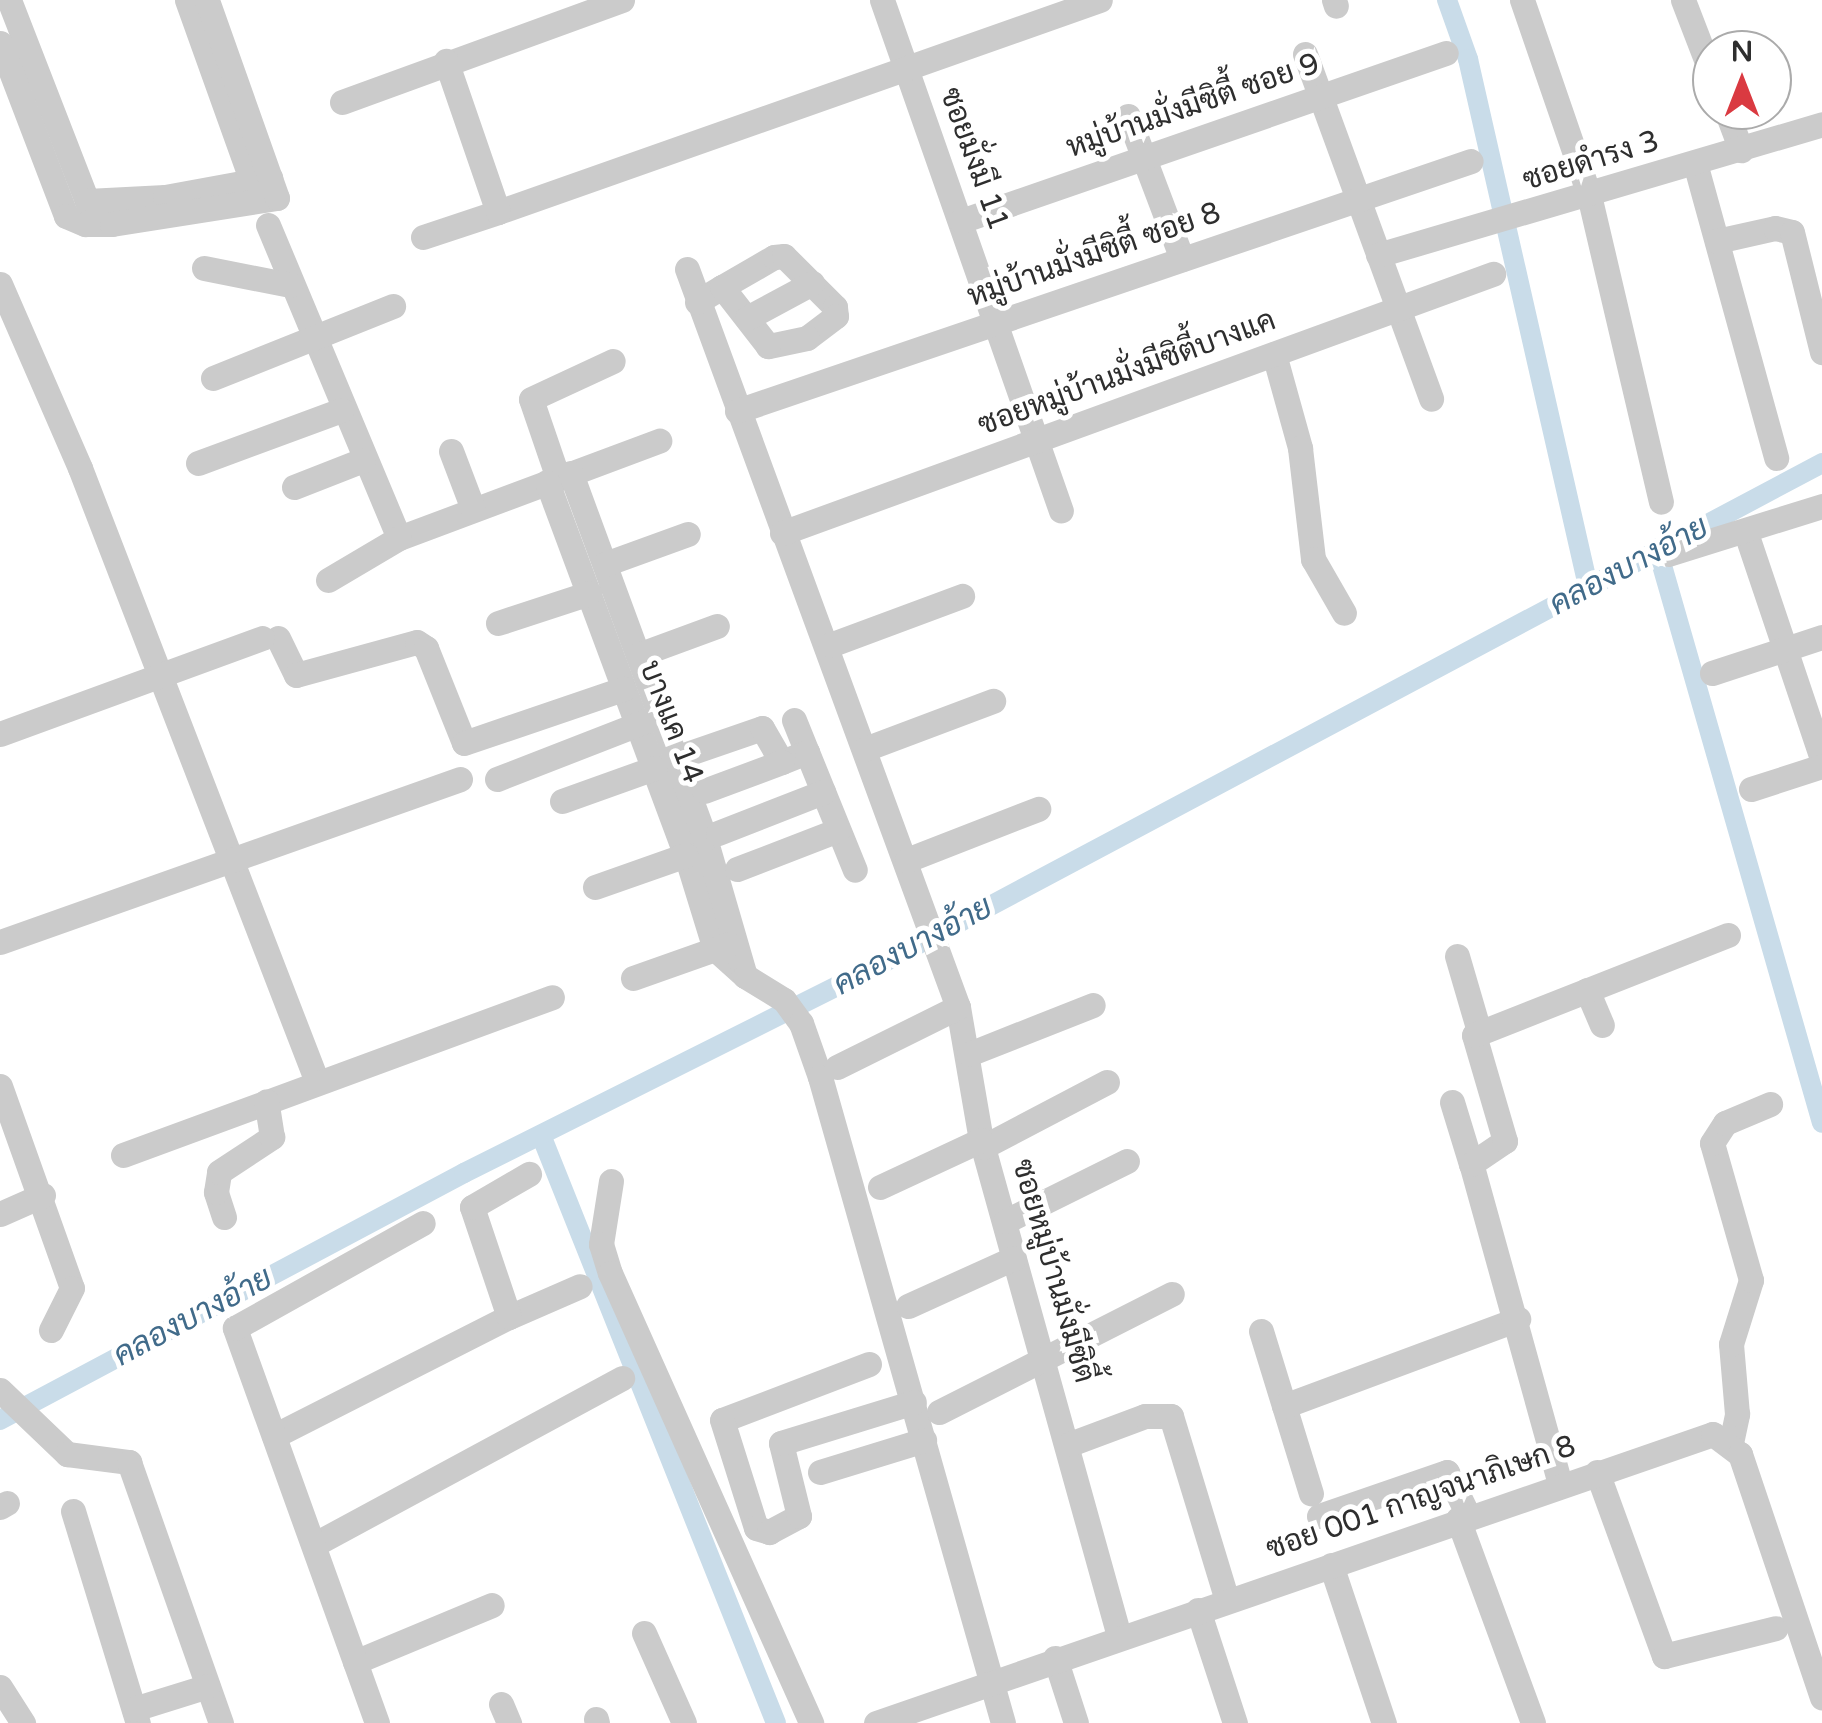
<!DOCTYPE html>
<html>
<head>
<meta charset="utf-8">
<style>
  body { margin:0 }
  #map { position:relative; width:1822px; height:1723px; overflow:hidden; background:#fff; font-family:"Varela Round",Sarabun,sans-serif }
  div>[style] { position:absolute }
  .canal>* { height:20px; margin:-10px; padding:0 10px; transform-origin:10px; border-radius:10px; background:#c9dce9 }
  .minor>* { height:25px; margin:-12.5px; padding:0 12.5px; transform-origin:12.5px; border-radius:12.5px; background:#cbcbcb }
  span { translate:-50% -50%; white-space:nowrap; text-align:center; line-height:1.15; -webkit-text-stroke:10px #fff; paint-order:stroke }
  .street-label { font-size:30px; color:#2e2e2e }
  .water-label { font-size:32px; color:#416b8a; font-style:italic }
  .north { position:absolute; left:1692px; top:30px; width:100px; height:100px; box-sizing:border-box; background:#fff; border:2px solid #ababab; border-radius:50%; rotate:0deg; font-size:28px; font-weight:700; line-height:40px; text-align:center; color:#2e2e2e }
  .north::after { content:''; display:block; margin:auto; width:35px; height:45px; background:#da3a41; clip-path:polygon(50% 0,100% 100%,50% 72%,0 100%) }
</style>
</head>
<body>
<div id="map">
  <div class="canal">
    <div style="left:1447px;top:0;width:63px;rotate:70.4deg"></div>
    <div style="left:1468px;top:59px;width:540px;rotate:77.17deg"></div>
    <div style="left:1657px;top:548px;width:598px;rotate:73.99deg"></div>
    <div style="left:541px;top:1135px;width:633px;rotate:68.22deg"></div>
    <div style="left:0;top:1420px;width:526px;rotate:-28.03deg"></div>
    <div style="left:464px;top:1173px;width:469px;rotate:-26.6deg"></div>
    <div style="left:883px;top:963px;width:1064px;rotate:-28.03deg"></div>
  </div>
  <div class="minor">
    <div style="left:9px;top:0;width:216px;rotate:68.8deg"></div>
    <div style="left:87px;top:201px;width:78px;rotate:-2.9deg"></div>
    <div style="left:165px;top:197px;width:107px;rotate:-10.3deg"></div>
    <div style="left:187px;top:0;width:210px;rotate:70.3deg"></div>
    <div style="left:882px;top:0;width:541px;rotate:70.69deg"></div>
    <div style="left:1334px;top:0;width:6px;rotate:72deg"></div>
    <div style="left:1522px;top:0;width:206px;rotate:71deg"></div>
    <div style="left:1589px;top:195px;width:315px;rotate:76.8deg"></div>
    <div style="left:1683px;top:0;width:80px;rotate:68.9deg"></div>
    <div style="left:0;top:43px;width:185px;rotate:69.1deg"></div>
    <div style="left:66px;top:216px;width:21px;rotate:23deg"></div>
    <div style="left:85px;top:224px;width:27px"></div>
    <div style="left:112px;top:224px;width:167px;rotate:-9deg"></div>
    <div style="left:277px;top:198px;width:210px;rotate:-109.5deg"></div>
    <div style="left:1305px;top:54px;width:367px;rotate:69.9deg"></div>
    <div style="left:342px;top:102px;width:298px;rotate:-20deg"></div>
    <div style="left:1726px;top:110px;width:43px;rotate:69.4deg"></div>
    <div style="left:1128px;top:116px;width:153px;rotate:69.3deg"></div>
    <div style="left:1695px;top:163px;width:306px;rotate:74.6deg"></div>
    <div style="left:498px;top:212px;width:638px;rotate:-19.4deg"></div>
    <div style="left:961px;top:221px;width:513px;rotate:-19.11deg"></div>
    <div style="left:268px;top:225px;width:339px;rotate:67.3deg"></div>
    <div style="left:399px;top:538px;width:278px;rotate:-20.5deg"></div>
    <div style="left:423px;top:237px;width:79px;rotate:-18.4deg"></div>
    <div style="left:498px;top:212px;width:160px;rotate:-109deg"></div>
    <div style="left:1717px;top:241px;width:59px;rotate:-12.6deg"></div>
    <div style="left:1775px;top:228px;width:17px;rotate:13deg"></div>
    <div style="left:1792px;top:232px;width:124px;rotate:76deg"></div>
    <div style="left:1378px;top:255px;width:463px;rotate:-16.4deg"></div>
    <div style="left:204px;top:268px;width:88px;rotate:11.2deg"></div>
    <div style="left:687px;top:269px;width:786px;rotate:69.84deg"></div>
    <div style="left:958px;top:1007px;width:135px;rotate:80.2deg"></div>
    <div style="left:981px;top:1140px;width:515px;rotate:74.45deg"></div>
    <div style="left:0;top:284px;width:201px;rotate:66.5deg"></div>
    <div style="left:80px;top:468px;width:658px;rotate:68.89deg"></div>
    <div style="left:697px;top:302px;width:29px;rotate:-31deg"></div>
    <div style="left:722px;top:287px;width:60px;rotate:-30deg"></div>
    <div style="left:774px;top:257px;width:10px;rotate:-6deg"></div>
    <div style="left:784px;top:256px;width:72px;rotate:45deg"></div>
    <div style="left:835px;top:307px;width:9px;rotate:84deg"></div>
    <div style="left:836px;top:316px;width:36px;rotate:143deg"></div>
    <div style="left:807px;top:338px;width:40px;rotate:168deg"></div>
    <div style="left:768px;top:346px;width:75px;rotate:-127.9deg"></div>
    <div style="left:747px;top:318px;width:74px;rotate:-28.3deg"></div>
    <div style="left:1274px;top:354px;width:98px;rotate:74.5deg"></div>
    <div style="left:1300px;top:448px;width:112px;rotate:83.3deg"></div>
    <div style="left:1313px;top:559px;width:62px;rotate:60.1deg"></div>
    <div style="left:213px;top:378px;width:194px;rotate:-21.8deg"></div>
    <div style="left:737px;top:411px;width:775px;rotate:-18.81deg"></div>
    <div style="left:451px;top:451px;width:62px;rotate:69.2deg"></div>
    <div style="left:198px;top:463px;width:153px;rotate:-20.3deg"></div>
    <div style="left:558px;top:478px;width:83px;rotate:-108.9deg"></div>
    <div style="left:531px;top:399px;width:90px;rotate:-24.9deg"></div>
    <div style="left:547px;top:482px;width:398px;rotate:69.6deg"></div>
    <div style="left:686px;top:855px;width:98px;rotate:72.9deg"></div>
    <div style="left:715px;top:949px;width:40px;rotate:42deg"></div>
    <div style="left:745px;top:976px;width:144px;rotate:-106.2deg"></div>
    <div style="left:705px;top:838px;width:389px;rotate:-110.2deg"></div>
    <div style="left:294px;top:487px;width:74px;rotate:-21.4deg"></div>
    <div style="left:782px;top:533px;width:757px;rotate:-20.02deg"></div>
    <div style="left:1746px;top:533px;width:238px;rotate:71.4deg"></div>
    <div style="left:1668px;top:554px;width:161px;rotate:-17.3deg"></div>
    <div style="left:605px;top:564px;width:88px;rotate:-19.9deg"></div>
    <div style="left:328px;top:580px;width:82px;rotate:-30.6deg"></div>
    <div style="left:498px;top:623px;width:96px;rotate:-18.2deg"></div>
    <div style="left:278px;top:638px;width:41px;rotate:64.1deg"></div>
    <div style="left:296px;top:675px;width:125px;rotate:-15.3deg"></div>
    <div style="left:417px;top:642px;width:11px;rotate:34deg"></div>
    <div style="left:426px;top:648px;width:102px;rotate:68.2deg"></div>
    <div style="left:464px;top:743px;width:168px;rotate:-18.8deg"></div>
    <div style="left:830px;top:645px;width:141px;rotate:-20.4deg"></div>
    <div style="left:638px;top:655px;width:84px;rotate:-20.2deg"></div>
    <div style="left:1712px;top:673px;width:116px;rotate:-18.1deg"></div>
    <div style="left:794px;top:720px;width:35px;rotate:68deg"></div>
    <div style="left:0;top:734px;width:279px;rotate:-20.1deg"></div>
    <div style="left:865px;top:749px;width:137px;rotate:-20.6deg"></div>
    <div style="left:675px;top:758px;width:92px;rotate:-19deg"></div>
    <div style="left:762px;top:728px;width:39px;rotate:60deg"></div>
    <div style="left:782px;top:762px;width:27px;rotate:-22deg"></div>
    <div style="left:807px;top:752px;width:127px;rotate:67.9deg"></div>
    <div style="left:497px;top:779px;width:165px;rotate:-21.3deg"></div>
    <div style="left:1751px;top:789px;width:75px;rotate:-17.9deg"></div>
    <div style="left:704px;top:791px;width:83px;rotate:-20.4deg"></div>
    <div style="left:562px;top:801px;width:98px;rotate:-19.7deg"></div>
    <div style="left:718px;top:833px;width:113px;rotate:-21.3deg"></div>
    <div style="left:907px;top:860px;width:141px;rotate:-21.3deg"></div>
    <div style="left:737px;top:869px;width:108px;rotate:-21.1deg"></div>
    <div style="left:595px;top:887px;width:96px;rotate:-19.4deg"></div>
    <div style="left:0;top:942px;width:488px;rotate:-19.5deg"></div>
    <div style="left:1457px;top:956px;width:78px;rotate:73.7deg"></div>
    <div style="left:745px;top:976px;width:46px;rotate:31.6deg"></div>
    <div style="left:784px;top:1000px;width:29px;rotate:54deg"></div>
    <div style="left:801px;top:1023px;width:57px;rotate:70.6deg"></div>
    <div style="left:820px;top:1077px;width:671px;rotate:74.18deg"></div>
    <div style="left:633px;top:978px;width:102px;rotate:-19.5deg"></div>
    <div style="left:1587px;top:990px;width:38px;rotate:67deg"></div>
    <div style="left:969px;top:1054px;width:133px;rotate:-21.6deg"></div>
    <div style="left:837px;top:1067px;width:135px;rotate:-26.4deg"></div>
    <div style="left:0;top:1086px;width:214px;rotate:70.4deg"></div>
    <div style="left:72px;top:1288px;width:47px;rotate:116.6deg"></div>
    <div style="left:1452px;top:1102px;width:65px;rotate:73deg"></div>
    <div style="left:983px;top:1147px;width:140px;rotate:-27.7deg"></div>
    <div style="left:123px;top:1155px;width:457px;rotate:-20.2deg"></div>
    <div style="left:611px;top:1181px;width:64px;rotate:99deg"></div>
    <div style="left:601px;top:1244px;width:30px;rotate:73deg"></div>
    <div style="left:610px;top:1273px;width:493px;rotate:65.9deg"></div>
    <div style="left:880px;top:1187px;width:111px;rotate:-25deg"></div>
    <div style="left:0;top:1214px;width:47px;rotate:-23.8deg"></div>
    <div style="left:224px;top:1217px;width:26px;rotate:-108deg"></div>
    <div style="left:216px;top:1192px;width:20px;rotate:-81deg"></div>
    <div style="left:219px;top:1172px;width:64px;rotate:-33.4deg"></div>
    <div style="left:272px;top:1137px;width:36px;rotate:-99deg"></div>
    <div style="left:1006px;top:1221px;width:135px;rotate:-26.4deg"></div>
    <div style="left:908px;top:1306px;width:116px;rotate:-24.4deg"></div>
    <div style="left:509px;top:1317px;width:77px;rotate:-23.6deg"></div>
    <div style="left:1261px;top:1331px;width:170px;rotate:72.9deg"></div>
    <div style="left:869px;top:1364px;width:157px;rotate:159.1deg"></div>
    <div style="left:722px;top:1420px;width:113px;rotate:72.5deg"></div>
    <div style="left:756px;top:1528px;width:14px;rotate:17deg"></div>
    <div style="left:769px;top:1532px;width:34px;rotate:-28deg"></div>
    <div style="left:799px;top:1516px;width:75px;rotate:-103.9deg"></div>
    <div style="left:781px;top:1443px;width:139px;rotate:-17.1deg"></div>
    <div style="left:0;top:1390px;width:93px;rotate:43.7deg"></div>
    <div style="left:67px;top:1454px;width:63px;rotate:7.4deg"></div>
    <div style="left:129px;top:1462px;width:277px;rotate:70.6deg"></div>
    <div style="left:1284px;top:1406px;width:250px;rotate:-20.4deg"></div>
    <div style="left:939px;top:1412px;width:261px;rotate:-26.9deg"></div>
    <div style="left:274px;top:1436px;width:263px;rotate:-26.9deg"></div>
    <div style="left:509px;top:1317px;width:116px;rotate:-108.6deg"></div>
    <div style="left:472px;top:1207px;width:66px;rotate:-30.1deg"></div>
    <div style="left:1731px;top:1443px;width:30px;rotate:-78deg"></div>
    <div style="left:1737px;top:1414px;width:70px;rotate:-94.9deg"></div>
    <div style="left:1731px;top:1344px;width:67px;rotate:-72.6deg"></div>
    <div style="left:1751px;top:1280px;width:142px;rotate:-105.9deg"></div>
    <div style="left:1712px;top:1143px;width:24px;rotate:-57deg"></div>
    <div style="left:1725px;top:1123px;width:49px;rotate:-22.9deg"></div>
    <div style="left:1070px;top:1444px;width:80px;rotate:-20.5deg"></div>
    <div style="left:1145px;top:1416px;width:26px"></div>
    <div style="left:1171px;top:1416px;width:192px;rotate:73.1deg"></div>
    <div style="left:820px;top:1472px;width:109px;rotate:-17.1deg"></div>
    <div style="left:1597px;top:1472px;width:196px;rotate:70deg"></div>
    <div style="left:1664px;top:1656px;width:115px;rotate:-14deg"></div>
    <div style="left:1560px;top:1484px;width:332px;rotate:-105.5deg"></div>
    <div style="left:1471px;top:1164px;width:41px;rotate:-34.1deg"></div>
    <div style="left:1505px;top:1141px;width:110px;rotate:-106.3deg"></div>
    <div style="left:1474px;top:1035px;width:273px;rotate:-21.5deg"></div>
    <div style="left:0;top:1507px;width:8px;rotate:-30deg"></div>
    <div style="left:73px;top:1511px;width:222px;rotate:73deg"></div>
    <div style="left:1319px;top:1516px;width:135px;rotate:-19deg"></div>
    <div style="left:1447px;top:1472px;width:48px;rotate:64deg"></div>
    <div style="left:1458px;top:1519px;width:217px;rotate:69.8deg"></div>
    <div style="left:317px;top:1543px;width:347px;rotate:-28.4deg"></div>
    <div style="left:1331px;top:1565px;width:167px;rotate:71.5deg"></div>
    <div style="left:1198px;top:1610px;width:119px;rotate:71.9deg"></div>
    <div style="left:644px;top:1633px;width:98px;rotate:66deg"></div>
    <div style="left:1055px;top:1658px;width:68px;rotate:72.1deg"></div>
    <div style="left:355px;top:1662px;width:148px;rotate:-22.6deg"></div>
    <div style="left:0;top:1687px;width:43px;rotate:57.4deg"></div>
    <div style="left:501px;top:1704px;width:21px;rotate:67deg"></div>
    <div style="left:134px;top:1709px;width:77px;rotate:-17.3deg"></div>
    <div style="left:596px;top:1719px;width:4px;rotate:76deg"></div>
    <div style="left:377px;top:1723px;width:420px;rotate:-109.8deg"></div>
    <div style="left:235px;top:1328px;width:215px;rotate:-29.2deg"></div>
    <div style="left:876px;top:1723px;width:885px;rotate:-19.05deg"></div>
    <div style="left:1713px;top:1434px;width:34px;rotate:37deg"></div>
    <div style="left:1740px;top:1454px;width:257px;rotate:71.4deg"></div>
  </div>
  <div class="street-label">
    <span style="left:1193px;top:106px;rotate:-19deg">หมู่บ้านมั่งมีซิตี้ ซอย 9</span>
    <span style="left:974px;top:159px;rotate:70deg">ซอยมั่งมี 11</span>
    <span style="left:1591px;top:161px;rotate:-17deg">ซอยดำรง 3</span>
    <span style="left:1094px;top:255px;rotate:-19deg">หมู่บ้านมั่งมีซิตี้ ซอย 8</span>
    <span style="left:1127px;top:373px;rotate:-20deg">ซอยหมู่บ้านมั่งมีซิตี้บางแค</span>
    <span style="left:671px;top:722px;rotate:69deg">บางแค 14</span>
    <span style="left:1053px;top:1271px;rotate:74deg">ซอยหมู่บ้านมั่งมีซิตี้</span>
    <span style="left:1421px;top:1498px;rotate:-19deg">ซอย 001 กาญจนาภิเษก 8</span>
  </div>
  <div class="water-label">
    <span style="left:1629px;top:566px;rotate:-28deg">คลองบางอ้าย</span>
    <span style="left:913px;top:946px;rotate:-28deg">คลองบางอ้าย</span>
    <span style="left:193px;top:1317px;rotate:-28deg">คลองบางอ้าย</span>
  </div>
  <div class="north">N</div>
</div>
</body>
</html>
